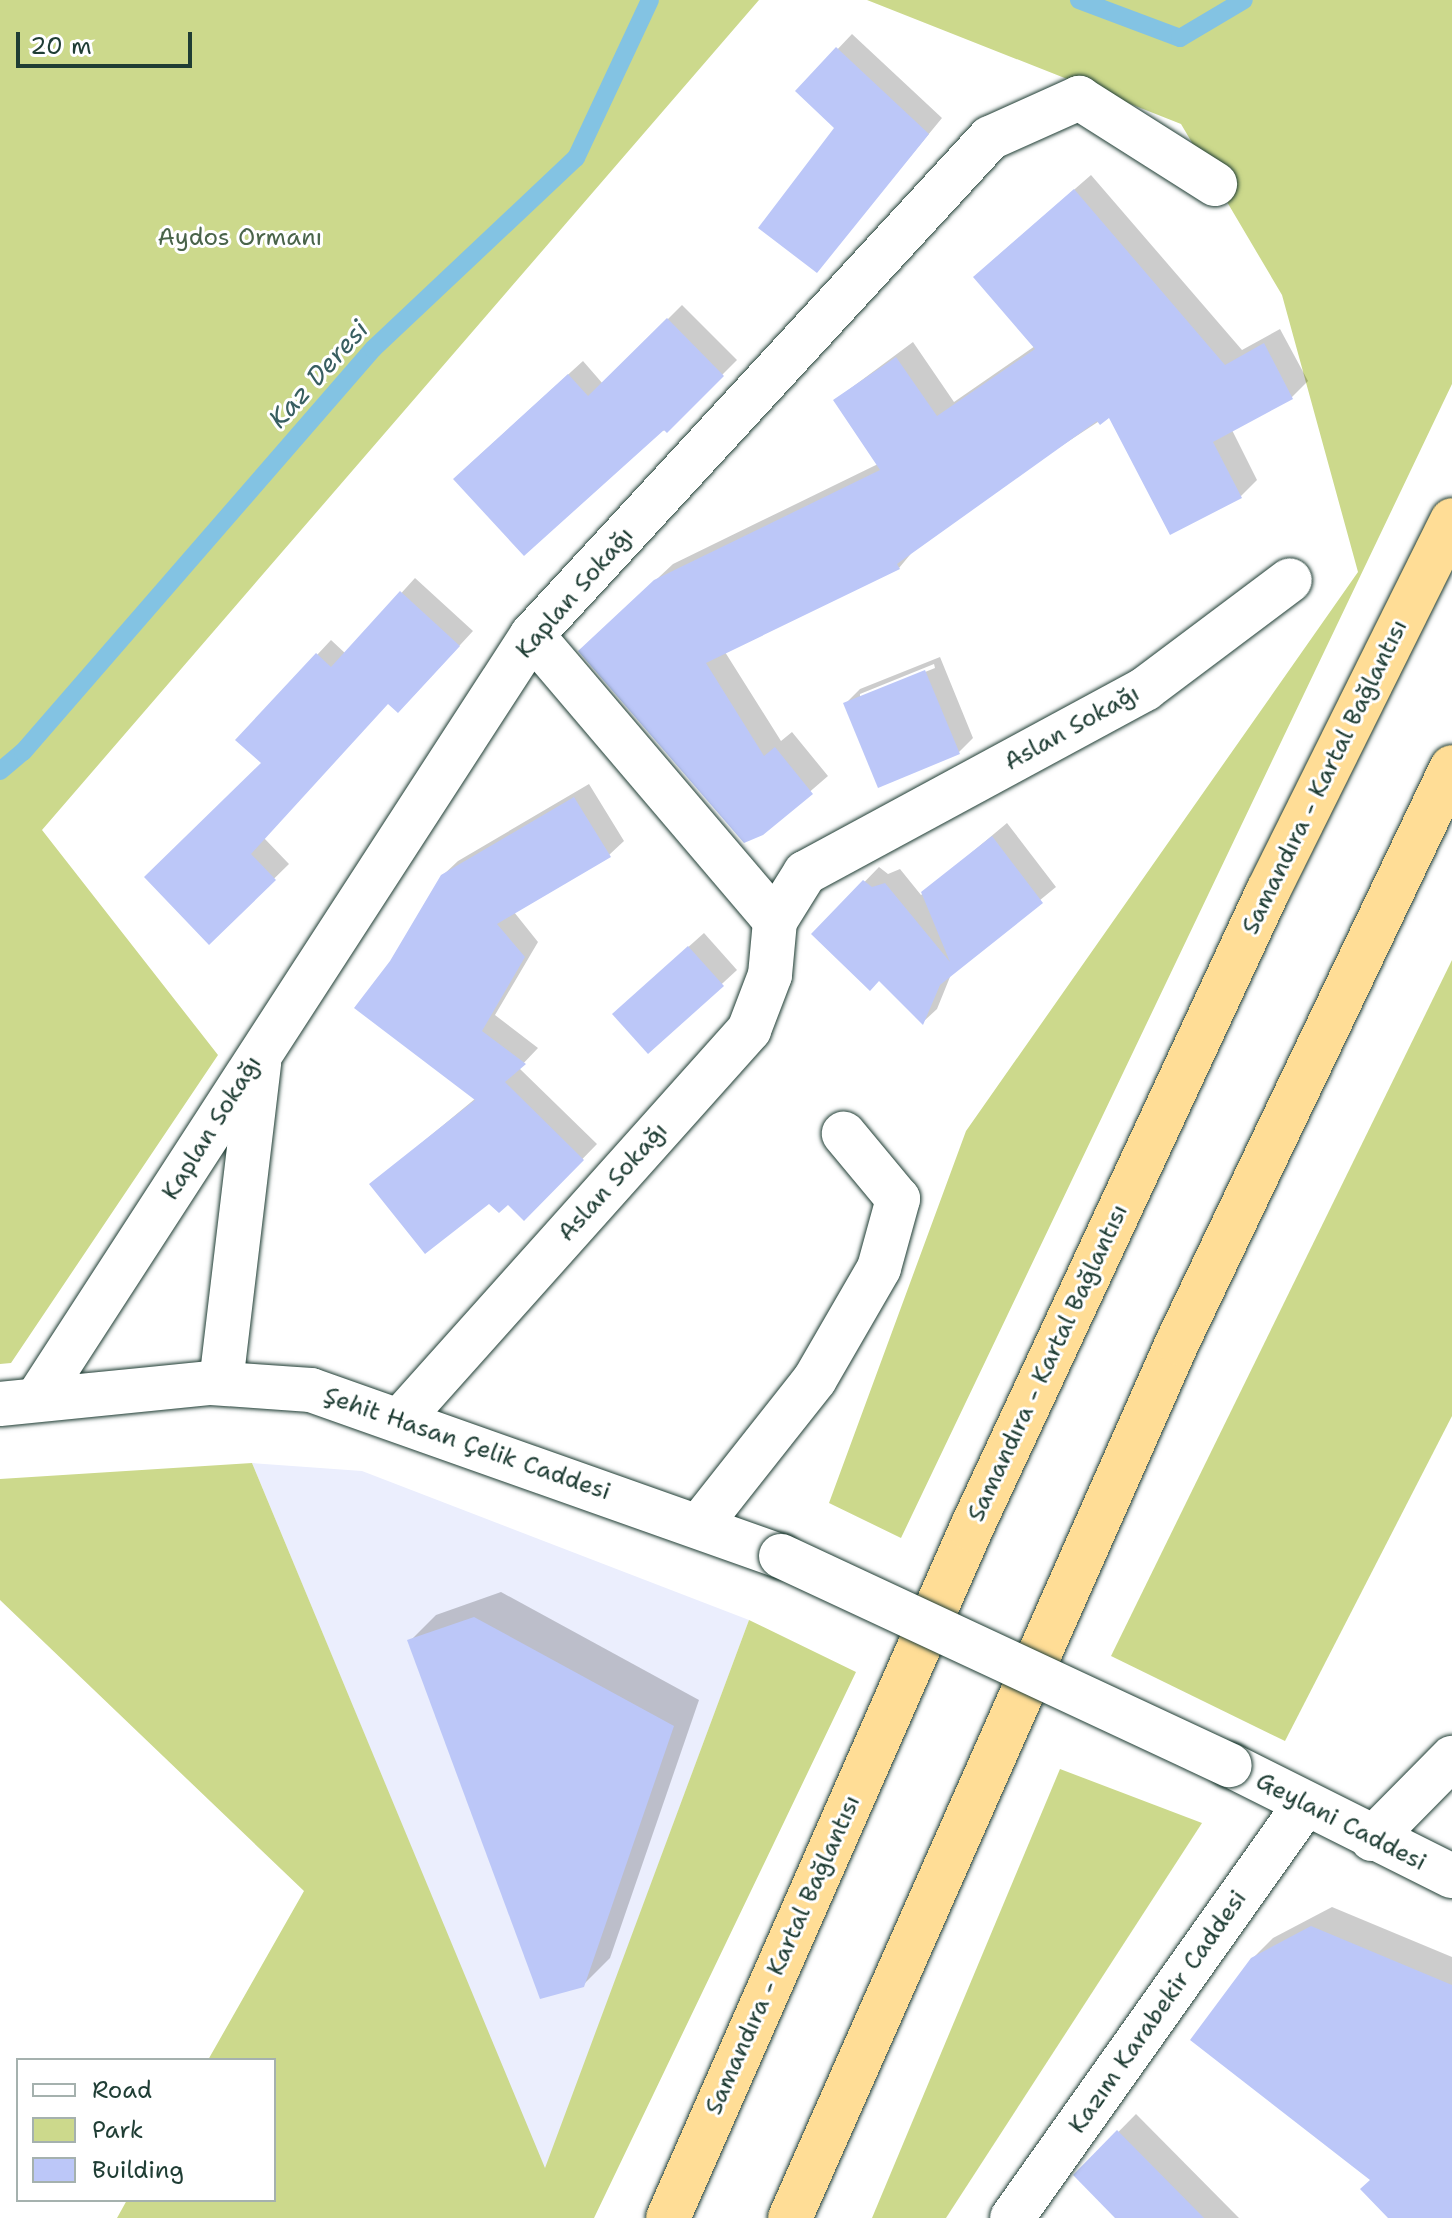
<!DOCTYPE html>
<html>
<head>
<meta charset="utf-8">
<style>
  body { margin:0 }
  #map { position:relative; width:1452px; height:2218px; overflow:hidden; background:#fff; font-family:"Shantell Sans",sans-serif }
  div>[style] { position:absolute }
  .built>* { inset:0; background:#ebeefd }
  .green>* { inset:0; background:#ccd98c }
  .shadow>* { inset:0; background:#0003 }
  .stream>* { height:18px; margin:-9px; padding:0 9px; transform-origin:9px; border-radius:9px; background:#83c3e3 }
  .building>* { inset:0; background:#bcc7f8 }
  .roads { filter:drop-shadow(0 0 2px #1f3d34) drop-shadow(0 0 2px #1f3d34) }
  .minor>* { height:44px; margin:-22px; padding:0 22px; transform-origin:22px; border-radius:22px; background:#fff }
  .highway>* { height:44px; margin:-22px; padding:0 22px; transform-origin:22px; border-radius:22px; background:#ffdd96 }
  .bridges { filter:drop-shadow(0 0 2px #1f3d34) drop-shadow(0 0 2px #1f3d34) }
  .minor-bridge>* { height:44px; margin:-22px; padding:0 22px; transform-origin:22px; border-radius:22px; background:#fff }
  span { translate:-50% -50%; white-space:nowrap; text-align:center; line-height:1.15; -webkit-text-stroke:6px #fff; paint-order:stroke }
  .park-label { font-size:24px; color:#4a644a }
  .street-label { font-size:24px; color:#1f3d34 }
  .water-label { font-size:26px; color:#385e60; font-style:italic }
  .legend { position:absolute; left:16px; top:2058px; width:260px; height:144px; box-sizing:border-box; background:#fff; border:2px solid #a5b1ae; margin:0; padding:10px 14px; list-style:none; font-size:24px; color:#1f3d34 }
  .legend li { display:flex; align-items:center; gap:16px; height:40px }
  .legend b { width:40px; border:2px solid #a5b1ae }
  .scale { position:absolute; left:16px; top:32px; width:176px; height:36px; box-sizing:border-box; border:4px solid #1f3d34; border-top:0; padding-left:10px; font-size:24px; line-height:28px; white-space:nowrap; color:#1f3d34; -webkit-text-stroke:6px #fff; paint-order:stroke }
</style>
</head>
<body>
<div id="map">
  <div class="built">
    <div style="clip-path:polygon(252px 1463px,362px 1471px,749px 1620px,545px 2170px)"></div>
  </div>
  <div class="green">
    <div style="clip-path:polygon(0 0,759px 0,42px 830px,218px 1055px,11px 1363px,0 1364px)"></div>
    <div style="clip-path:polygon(867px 0,1452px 0,1452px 384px,901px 1538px,829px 1503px,966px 1131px,1358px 572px,1282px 295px,1181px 124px)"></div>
    <div style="clip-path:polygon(1452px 960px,1452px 1416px,1285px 1741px,1111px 1656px)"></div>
    <div style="clip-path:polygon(252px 1463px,545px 2168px,749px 1620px,856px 1672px,594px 2218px,117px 2218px,127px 2200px,274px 2200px,274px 2060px,208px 2060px,304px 1891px,0 1600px,0 1479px)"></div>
    <div style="clip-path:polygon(1060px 1769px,1202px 1823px,946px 2218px,872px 2218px)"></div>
  </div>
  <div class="shadow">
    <div style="clip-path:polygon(852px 34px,942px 118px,817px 270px,836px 128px,798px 91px)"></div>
    <div style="clip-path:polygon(1091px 175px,1242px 350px,1280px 329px,1308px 381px,1292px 397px,1232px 430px,1257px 480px,1241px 496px,1171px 532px,1110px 414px,1008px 481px,914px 550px,899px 568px,725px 652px,781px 741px,792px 732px,828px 776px,762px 833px,597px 635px,673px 564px,878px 464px,835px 400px,913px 342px,954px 402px,1035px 346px,992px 261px)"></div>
    <div style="clip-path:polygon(682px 305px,737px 360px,667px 430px,470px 464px,583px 361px,603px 384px)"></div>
    <div style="clip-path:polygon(415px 578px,473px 631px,413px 696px,389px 702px,264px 838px,289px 864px,209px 942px,263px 763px,317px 655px,331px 640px,346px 654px)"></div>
    <div style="clip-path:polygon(evenodd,940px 657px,973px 738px,958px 753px,845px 704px,860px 689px,940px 657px,934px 664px,935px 668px,860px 698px,860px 694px,934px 664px)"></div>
    <div style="clip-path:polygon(589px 784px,624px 841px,609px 855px,514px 912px,538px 942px,495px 1015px,538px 1048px,519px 1068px,597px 1144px,524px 1219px,508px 1203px,372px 1184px,476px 1098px,392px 962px,442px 876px,458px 861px)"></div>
    <div style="clip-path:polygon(1007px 823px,1056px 887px,952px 972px,937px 1009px,923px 1022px,879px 979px,814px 934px,879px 867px,888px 874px,900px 869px,921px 895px)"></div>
    <div style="clip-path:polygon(704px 933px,737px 970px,648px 1052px,629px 1000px)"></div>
    <div style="clip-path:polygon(501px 1592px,699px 1700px,610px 1958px,583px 1985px,410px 1641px,436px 1615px)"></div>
    <div style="clip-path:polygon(1332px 1907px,1452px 1957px,1452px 2218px,1391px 2218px,1252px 1959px,1273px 1938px)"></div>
    <div style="clip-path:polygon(1136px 2114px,1239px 2218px,1118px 2218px,1076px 2175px)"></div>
  </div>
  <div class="stream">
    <div style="left:1079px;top:0;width:108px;rotate:20.6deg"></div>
    <div style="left:1180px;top:38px;width:74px;rotate:-30.7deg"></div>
    <div style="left:0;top:771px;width:30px;rotate:-40deg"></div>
    <div style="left:23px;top:752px;width:534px;rotate:-49.03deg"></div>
    <div style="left:373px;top:349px;width:279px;rotate:-43.3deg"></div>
    <div style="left:576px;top:158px;width:174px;rotate:-64.9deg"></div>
  </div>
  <div class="building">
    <div style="clip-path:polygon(836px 47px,929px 134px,817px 273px,758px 228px,834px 128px,795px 91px)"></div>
    <div style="clip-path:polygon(1074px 189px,1225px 365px,1264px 343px,1293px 399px,1213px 442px,1242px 498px,1170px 535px,1109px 418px,1100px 425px,1097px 421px,897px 564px,900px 569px,706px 663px,764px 756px,775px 747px,813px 794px,763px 835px,744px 843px,578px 651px,654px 580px,880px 470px,833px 400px,896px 357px,937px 416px,1035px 349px,973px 277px)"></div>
    <div style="clip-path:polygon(667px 318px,724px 376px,667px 433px,664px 430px,524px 556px,453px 479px,568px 374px,588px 396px)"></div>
    <div style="clip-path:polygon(400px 591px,460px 646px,398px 713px,388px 704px,251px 854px,276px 880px,209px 945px,144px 877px,261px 763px,235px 740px,316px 653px,331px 667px)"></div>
    <div style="clip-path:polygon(925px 670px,960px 754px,878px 788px,843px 703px)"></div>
    <div style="clip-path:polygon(574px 797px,611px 857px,497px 924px,525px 957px,482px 1031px,526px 1064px,505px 1082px,584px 1160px,524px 1221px,508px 1205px,499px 1213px,489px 1204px,425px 1254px,369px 1184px,475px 1100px,354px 1008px,390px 961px,441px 875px)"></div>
    <div style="clip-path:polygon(992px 836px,1043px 903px,940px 985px,923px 1025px,879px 981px,870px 991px,811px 934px,863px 880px,872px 887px,885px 883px,950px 962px,921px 892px)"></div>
    <div style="clip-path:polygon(688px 946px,724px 986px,648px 1054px,612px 1014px)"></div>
    <div style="clip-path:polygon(474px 1617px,674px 1726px,584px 1987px,540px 1999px,407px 1640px)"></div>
    <div style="clip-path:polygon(1311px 1926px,1452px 1985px,1452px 2218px,1388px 2218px,1360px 2189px,1370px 2180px,1190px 2040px,1251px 1958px)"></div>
    <div style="clip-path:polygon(1117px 2130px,1204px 2218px,1115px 2218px,1073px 2175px)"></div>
  </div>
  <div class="roads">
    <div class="minor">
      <div style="left:532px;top:635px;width:375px;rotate:49.6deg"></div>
      <div style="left:221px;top:1383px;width:322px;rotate:-83.2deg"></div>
      <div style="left:37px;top:1399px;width:910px;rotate:-57.06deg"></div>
      <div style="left:532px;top:635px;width:676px;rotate:-47.34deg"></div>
      <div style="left:990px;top:138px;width:98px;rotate:-24.2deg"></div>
      <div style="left:1079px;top:98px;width:161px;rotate:32.3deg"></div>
      <div style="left:0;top:1404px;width:212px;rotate:-5.7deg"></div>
      <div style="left:211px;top:1383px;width:100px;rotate:4deg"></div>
      <div style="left:311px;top:1390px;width:498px;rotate:19.5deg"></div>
      <div style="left:402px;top:1418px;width:521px;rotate:-48.19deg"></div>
      <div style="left:749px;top:1030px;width:59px;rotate:-69.1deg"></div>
      <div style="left:770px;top:975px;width:54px;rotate:-84.7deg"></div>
      <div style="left:775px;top:921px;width:57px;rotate:-58deg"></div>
      <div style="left:805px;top:873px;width:387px;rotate:-28.4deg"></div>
      <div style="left:1145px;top:689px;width:181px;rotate:-36.9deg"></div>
      <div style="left:699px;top:1526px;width:187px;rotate:-51.7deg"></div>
      <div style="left:815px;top:1379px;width:128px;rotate:-60deg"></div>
      <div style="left:879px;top:1268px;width:72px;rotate:-74.6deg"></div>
      <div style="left:898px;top:1199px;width:85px;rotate:-129.7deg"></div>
      <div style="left:1230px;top:1765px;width:248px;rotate:26.6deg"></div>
      <div style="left:1372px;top:1839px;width:114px;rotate:-45.4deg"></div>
      <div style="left:1012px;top:2218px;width:505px;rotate:-54.67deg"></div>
    </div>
    <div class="highway">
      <div style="left:668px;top:2218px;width:753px;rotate:-66.26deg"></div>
      <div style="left:971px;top:1529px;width:704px;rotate:-65.04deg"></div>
      <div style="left:1268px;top:891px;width:414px;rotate:-63.6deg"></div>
      <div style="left:790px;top:2218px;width:957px;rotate:-66.14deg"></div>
      <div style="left:1177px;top:1343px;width:638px;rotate:-64.48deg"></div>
    </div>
  </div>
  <div class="bridges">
    <div class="minor-bridge">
      <div style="left:781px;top:1556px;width:495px;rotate:25deg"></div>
    </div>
  </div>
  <div class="park-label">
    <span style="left:240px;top:238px">Aydos Ormanı</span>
  </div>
  <div class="street-label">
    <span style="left:575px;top:593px;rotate:-49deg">Kaplan Sokağı</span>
    <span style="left:1072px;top:728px;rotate:-29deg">Aslan Sokağı</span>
    <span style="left:1325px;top:777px;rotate:-64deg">Samandıra - Kartal Bağlantısı</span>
    <span style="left:212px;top:1128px;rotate:-58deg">Kaplan Sokağı</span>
    <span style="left:613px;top:1182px;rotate:-48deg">Aslan Sokağı</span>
    <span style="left:1048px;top:1363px;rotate:-65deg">Samandıra - Kartal Bağlantısı</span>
    <span style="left:467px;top:1444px;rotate:19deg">Şehit Hasan Çelik Caddesi</span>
    <span style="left:1341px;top:1822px;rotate:27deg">Geylani Caddesi</span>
    <span style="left:783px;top:1955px;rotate:-66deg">Samandıra - Kartal Bağlantısı</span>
    <span style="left:1158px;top:2012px;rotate:-55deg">Kazım Karabekir Caddesi</span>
  </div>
  <div class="water-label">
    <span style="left:318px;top:374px;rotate:-48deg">Kaz Deresi</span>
  </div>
  <ul class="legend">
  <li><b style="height:10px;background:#fff"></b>Road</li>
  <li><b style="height:22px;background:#ccd98c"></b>Park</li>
  <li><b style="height:22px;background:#bcc7f8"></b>Building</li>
  </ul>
  <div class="scale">20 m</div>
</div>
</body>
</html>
